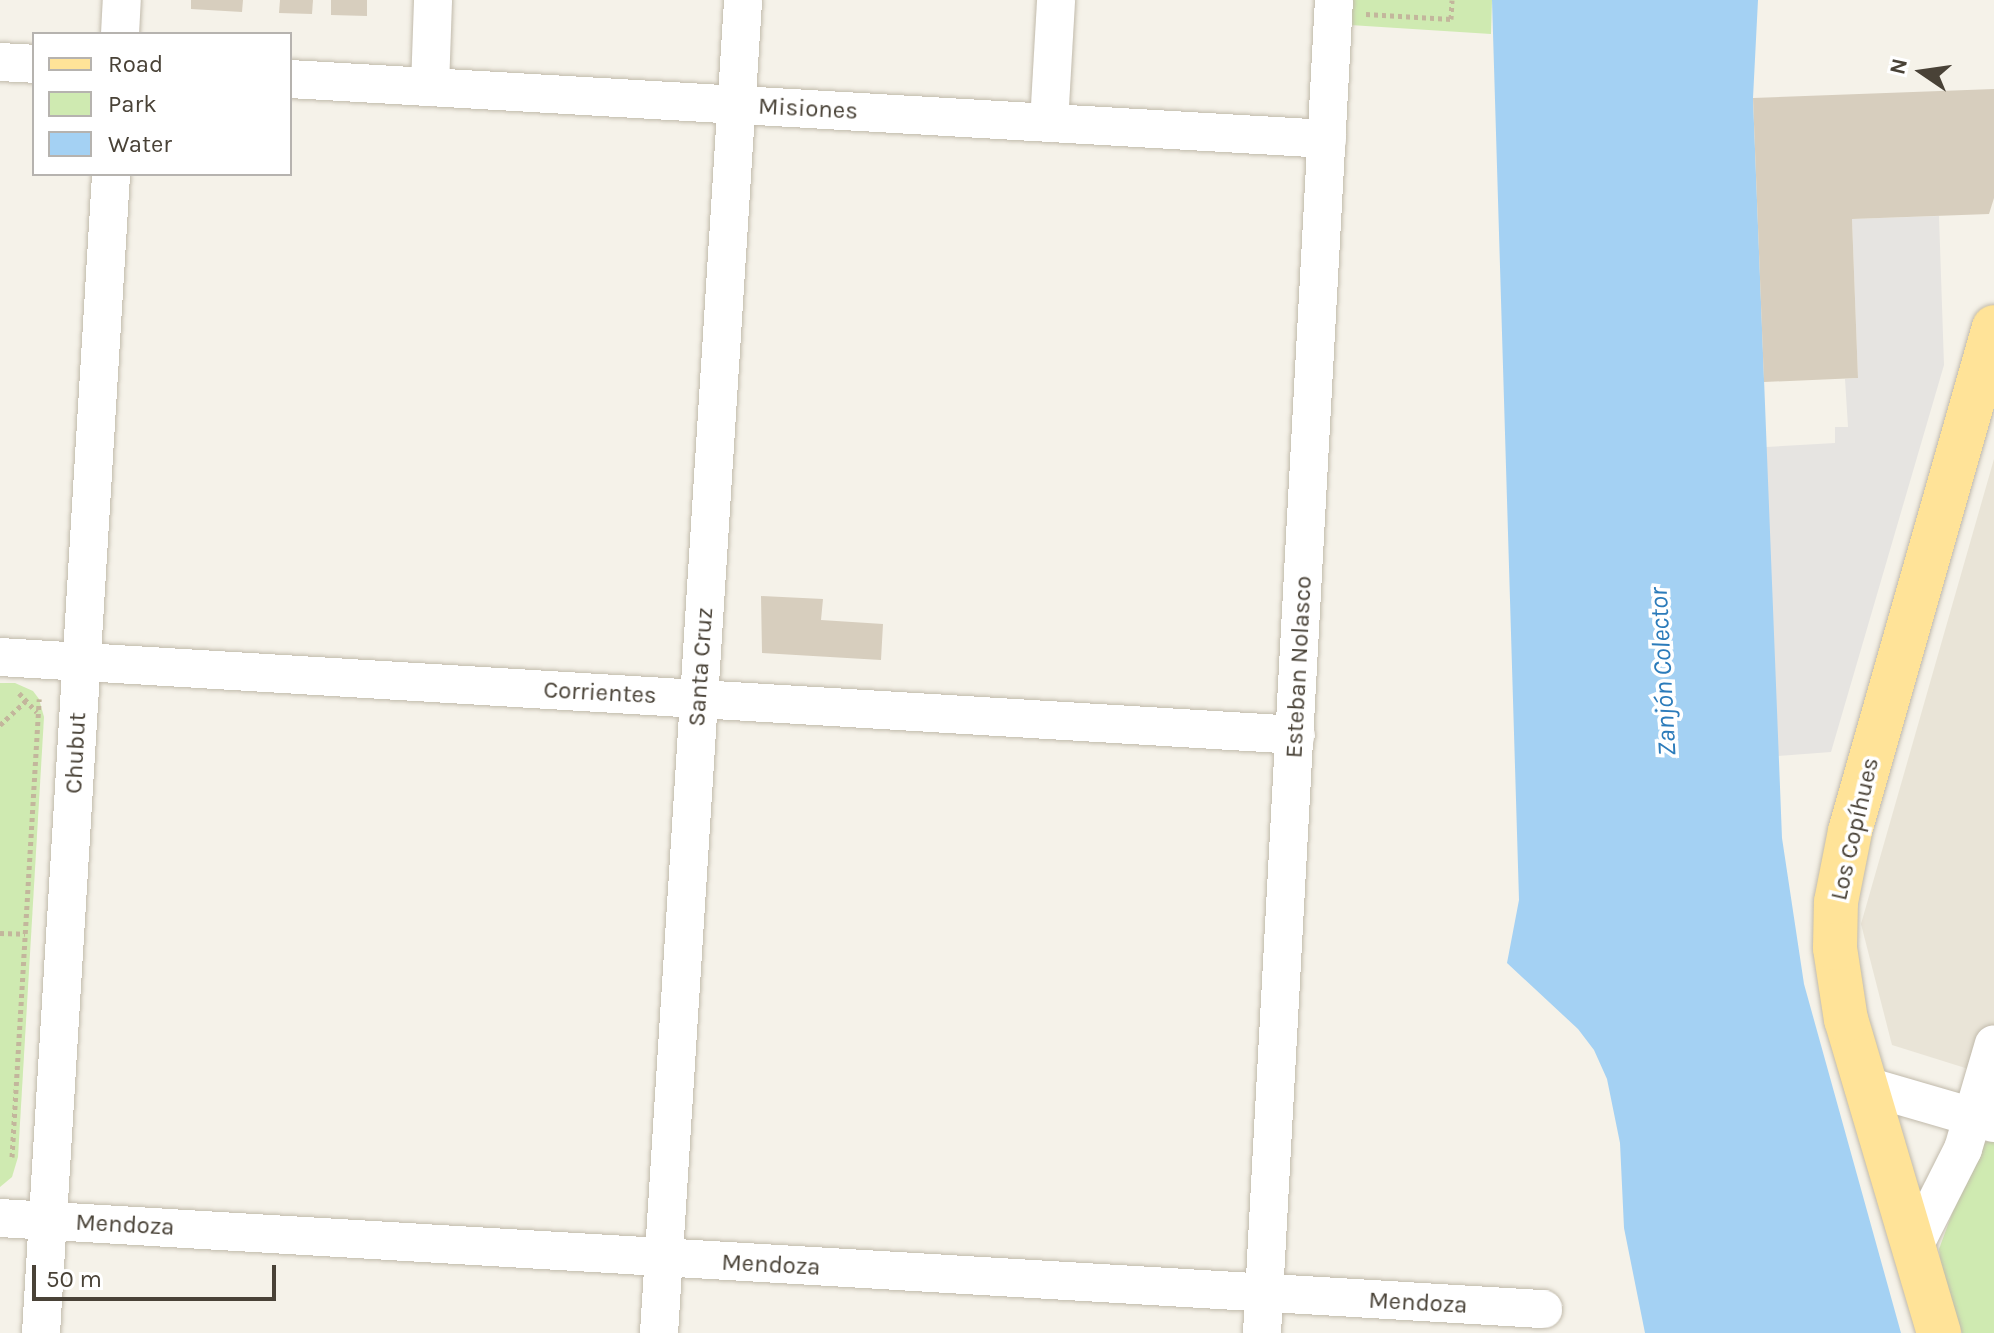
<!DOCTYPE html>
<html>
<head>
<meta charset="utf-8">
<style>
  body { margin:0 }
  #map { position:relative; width:1994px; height:1333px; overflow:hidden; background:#f5f2e9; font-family:Karla,sans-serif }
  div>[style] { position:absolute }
  .residential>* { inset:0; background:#e9e4d7 }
  .green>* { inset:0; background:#cfeab1 }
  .parking>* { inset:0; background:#e6e4e1 }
  .water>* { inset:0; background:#a4d1f3 }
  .building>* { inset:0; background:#d7cebe }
  .path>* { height:5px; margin-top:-2.5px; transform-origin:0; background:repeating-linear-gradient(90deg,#c3b69c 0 4px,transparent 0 8px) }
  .roads { filter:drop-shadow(0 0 2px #c1baab) drop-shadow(0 0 2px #c1baab) }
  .minor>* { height:38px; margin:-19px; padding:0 19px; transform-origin:19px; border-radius:19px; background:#fff }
  .major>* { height:44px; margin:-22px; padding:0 22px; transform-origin:22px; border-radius:22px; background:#ffe398 }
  span { translate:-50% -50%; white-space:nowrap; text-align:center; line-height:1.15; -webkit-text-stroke:7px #fff; paint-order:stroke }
  .street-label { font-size:24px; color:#494237 }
  .water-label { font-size:26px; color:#2b7bba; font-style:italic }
  .legend { position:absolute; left:32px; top:32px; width:260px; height:144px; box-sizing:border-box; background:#fff; border:2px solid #b6b3af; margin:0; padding:10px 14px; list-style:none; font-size:24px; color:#494237 }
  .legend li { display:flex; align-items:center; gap:16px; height:40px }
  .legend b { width:40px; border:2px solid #b6b3af }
  .north { position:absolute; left:1882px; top:32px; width:80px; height:80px; -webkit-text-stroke:6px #fff; paint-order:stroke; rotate:283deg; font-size:22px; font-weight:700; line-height:32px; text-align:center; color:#494237 }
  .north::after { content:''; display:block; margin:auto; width:28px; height:36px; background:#494237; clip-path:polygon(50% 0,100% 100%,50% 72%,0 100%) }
  .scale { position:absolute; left:32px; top:1265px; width:244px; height:36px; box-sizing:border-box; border:4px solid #494237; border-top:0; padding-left:10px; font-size:24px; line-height:28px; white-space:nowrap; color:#494237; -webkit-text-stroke:6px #fff; paint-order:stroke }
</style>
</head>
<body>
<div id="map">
  <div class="residential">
    <div style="clip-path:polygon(1994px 459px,1994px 1077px,1892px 1045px,1861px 924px)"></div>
  </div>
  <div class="green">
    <div style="clip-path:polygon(1351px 0,1492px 0,1491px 34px,1350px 25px)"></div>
    <div style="clip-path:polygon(0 683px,15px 683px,33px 691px,39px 699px,44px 717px,18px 1157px,12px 1177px,0 1187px)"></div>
    <div style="clip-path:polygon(1994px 1140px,1994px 1333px,1962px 1333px,1942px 1273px,1939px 1249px,1974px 1154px,1983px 1143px)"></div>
  </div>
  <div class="parking">
    <div style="clip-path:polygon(1939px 216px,1944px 365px,1831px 752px,1777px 756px,1766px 447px,1835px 443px,1835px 427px,1848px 427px,1845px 379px,1858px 378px,1852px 219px)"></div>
  </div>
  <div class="water">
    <div style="clip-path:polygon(1492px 0,1758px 0,1753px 98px,1782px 838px,1804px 984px,1901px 1333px,1645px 1333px,1624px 1228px,1620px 1143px,1607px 1079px,1594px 1050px,1578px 1029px,1507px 963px,1519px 900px)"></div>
  </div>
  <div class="building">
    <div style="clip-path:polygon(191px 0,243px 0,242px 12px,191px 9px)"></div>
    <div style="clip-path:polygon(280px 0,313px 0,312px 14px,279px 13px)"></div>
    <div style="clip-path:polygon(331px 0,367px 0,367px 16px,331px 15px)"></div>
    <div style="clip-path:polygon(1994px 89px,1994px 198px,1989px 214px,1852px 219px,1858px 378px,1764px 382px,1753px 98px)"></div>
    <div style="clip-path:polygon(761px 596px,823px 599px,821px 620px,883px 624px,881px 660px,762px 653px)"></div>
  </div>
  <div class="path">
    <div style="left:1366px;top:14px;width:85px;rotate:3.4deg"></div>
    <div style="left:1451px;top:19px;width:19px;rotate:-87deg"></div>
    <div style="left:19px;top:693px;width:26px;rotate:47deg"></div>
    <div style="left:0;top:725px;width:35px;rotate:-43deg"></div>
    <div style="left:0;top:933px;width:25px;rotate:2deg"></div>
    <div style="left:12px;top:1157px;width:459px;rotate:-86.6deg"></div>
  </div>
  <div class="roads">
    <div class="minor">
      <div style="left:120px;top:34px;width:34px;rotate:-87deg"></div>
      <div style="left:0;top:62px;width:34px;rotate:3deg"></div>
      <div style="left:290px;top:79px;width:1039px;rotate:3.31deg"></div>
      <div style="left:430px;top:87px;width:87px;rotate:-88deg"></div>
      <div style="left:1049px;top:123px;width:123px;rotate:-86.7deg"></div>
      <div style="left:0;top:657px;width:1298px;rotate:3.44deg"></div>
      <div style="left:1863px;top:1085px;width:136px;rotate:16.2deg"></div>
      <div style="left:0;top:1218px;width:1546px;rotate:3.38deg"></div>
      <div style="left:1913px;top:1248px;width:111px;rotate:-63.2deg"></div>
      <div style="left:1963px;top:1149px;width:109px;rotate:-73.6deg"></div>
      <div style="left:41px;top:1333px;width:1161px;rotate:-86.54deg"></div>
      <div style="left:659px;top:1333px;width:1336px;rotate:-86.39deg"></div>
      <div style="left:1262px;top:1333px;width:1335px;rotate:-86.91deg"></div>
    </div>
    <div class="major">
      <div style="left:1939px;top:1333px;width:327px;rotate:-106.5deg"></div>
      <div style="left:1846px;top:1020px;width:73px;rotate:-98.7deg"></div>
      <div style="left:1835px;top:948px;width:46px;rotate:-88.8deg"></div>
      <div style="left:1836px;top:902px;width:72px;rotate:-78.8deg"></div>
      <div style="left:1850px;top:831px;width:524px;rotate:-74.05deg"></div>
    </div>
  </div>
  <div class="street-label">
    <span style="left:808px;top:109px;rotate:3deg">Misiones</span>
    <span style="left:701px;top:667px;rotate:-86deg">Santa Cruz</span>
    <span style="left:1299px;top:667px;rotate:-87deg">Esteban Nolasco</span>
    <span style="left:600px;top:693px;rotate:3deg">Corrientes</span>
    <span style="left:76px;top:753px;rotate:-87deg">Chubut</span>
    <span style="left:1855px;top:829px;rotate:-77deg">Los Copíhues</span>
    <span style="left:125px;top:1225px;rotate:3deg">Mendoza</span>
    <span style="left:771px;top:1265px;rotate:3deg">Mendoza</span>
    <span style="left:1418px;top:1303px;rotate:3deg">Mendoza</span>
  </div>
  <div class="water-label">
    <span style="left:1663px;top:672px;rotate:-93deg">Zanjón Colector</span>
  </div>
  <ul class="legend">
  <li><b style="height:10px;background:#ffe398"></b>Road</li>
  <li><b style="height:22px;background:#cfeab1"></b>Park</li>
  <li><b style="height:22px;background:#a4d1f3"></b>Water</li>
  </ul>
  <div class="north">N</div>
  <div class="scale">50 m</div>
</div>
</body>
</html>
